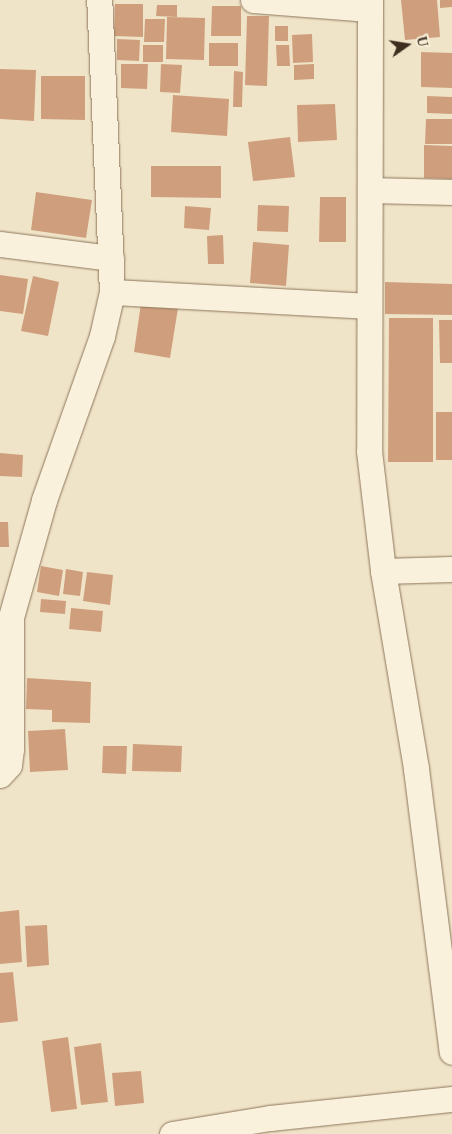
<!DOCTYPE html>
<html>
<head>
<meta charset="utf-8">
<style>
  body { margin:0 }
  #map { position:relative; width:452px; height:1134px; overflow:hidden; background:#f0e4c8; font-family:Georgia,serif }
  div>[style] { position:absolute }
  .building>* { inset:0; background:#cf9f7d }
  .roads { filter:drop-shadow(0 0 1px #8d765c) drop-shadow(0 0 1px #8d765c) }
  .minor>* { height:25px; margin:-12.5px; padding:0 12.5px; transform-origin:12.5px; border-radius:12.5px; background:#faf1dc }
  span { translate:-50% -50%; white-space:nowrap; text-align:center; line-height:1.15; -webkit-text-stroke:5px #f7eed8; paint-order:stroke }
  .north { position:absolute; left:382px; top:20px; width:50px; height:50px; -webkit-text-stroke:4px #f7eed8; paint-order:stroke; rotate:77deg; font-size:14px; font-weight:700; line-height:20px; text-align:center; color:#3d2e20 }
  .north::after { content:''; display:block; margin:auto; width:18px; height:22px; background:#3d2e20; clip-path:polygon(50% 0,100% 100%,50% 72%,0 100%) }
</style>
</head>
<body>
<div id="map">
  <div class="building">
    <div style="clip-path:polygon(401px 0,437px 0,440px 37px,405px 40px)"></div>
    <div style="clip-path:polygon(440px 0,452px 0,452px 7px,440px 8px)"></div>
    <div style="clip-path:polygon(115px 4px,143px 4px,143px 37px,114px 36px)"></div>
    <div style="clip-path:polygon(157px 5px,177px 5px,177px 17px,156px 16px)"></div>
    <div style="clip-path:polygon(212px 6px,241px 6px,241px 36px,211px 36px)"></div>
    <div style="clip-path:polygon(247px 16px,269px 16px,267px 86px,245px 85px)"></div>
    <div style="clip-path:polygon(167px 17px,205px 18px,204px 60px,166px 59px)"></div>
    <div style="clip-path:polygon(145px 19px,165px 19px,164px 42px,144px 42px)"></div>
    <div style="clip-path:polygon(275px 26px,288px 26px,288px 41px,275px 41px)"></div>
    <div style="clip-path:polygon(312px 34px,313px 62px,293px 63px,292px 35px)"></div>
    <div style="clip-path:polygon(117px 39px,140px 40px,139px 61px,117px 60px)"></div>
    <div style="clip-path:polygon(209px 43px,238px 43px,238px 66px,209px 66px)"></div>
    <div style="clip-path:polygon(143px 45px,163px 45px,163px 62px,143px 62px)"></div>
    <div style="clip-path:polygon(276px 45px,289px 45px,290px 66px,277px 66px)"></div>
    <div style="clip-path:polygon(421px 52px,452px 53px,452px 88px,421px 87px)"></div>
    <div style="clip-path:polygon(121px 64px,148px 64px,147px 89px,121px 88px)"></div>
    <div style="clip-path:polygon(161px 64px,182px 65px,180px 93px,160px 92px)"></div>
    <div style="clip-path:polygon(314px 64px,314px 79px,294px 80px,294px 65px)"></div>
    <div style="clip-path:polygon(0 69px,36px 70px,34px 121px,0 119px)"></div>
    <div style="clip-path:polygon(234px 71px,243px 72px,242px 107px,233px 107px)"></div>
    <div style="clip-path:polygon(41px 76px,85px 76px,85px 120px,41px 119px)"></div>
    <div style="clip-path:polygon(173px 95px,229px 99px,227px 136px,171px 132px)"></div>
    <div style="clip-path:polygon(427px 96px,452px 97px,452px 114px,427px 113px)"></div>
    <div style="clip-path:polygon(335px 104px,337px 140px,298px 142px,297px 105px)"></div>
    <div style="clip-path:polygon(426px 119px,452px 119px,452px 144px,425px 144px)"></div>
    <div style="clip-path:polygon(290px 137px,295px 177px,253px 181px,248px 142px)"></div>
    <div style="clip-path:polygon(424px 145px,452px 146px,452px 179px,424px 178px)"></div>
    <div style="clip-path:polygon(151px 166px,221px 166px,221px 198px,151px 197px)"></div>
    <div style="clip-path:polygon(36px 192px,92px 200px,86px 238px,31px 230px)"></div>
    <div style="clip-path:polygon(320px 197px,346px 197px,346px 242px,319px 242px)"></div>
    <div style="clip-path:polygon(258px 205px,289px 206px,288px 232px,257px 231px)"></div>
    <div style="clip-path:polygon(185px 206px,211px 208px,209px 230px,184px 228px)"></div>
    <div style="clip-path:polygon(223px 235px,224px 264px,208px 264px,207px 236px)"></div>
    <div style="clip-path:polygon(253px 242px,289px 245px,286px 286px,250px 283px)"></div>
    <div style="clip-path:polygon(0 275px,28px 279px,23px 314px,0 311px)"></div>
    <div style="clip-path:polygon(33px 276px,59px 282px,48px 336px,21px 331px)"></div>
    <div style="clip-path:polygon(385px 282px,452px 284px,452px 315px,385px 314px)"></div>
    <div style="clip-path:polygon(141px 303px,178px 308px,170px 358px,134px 352px)"></div>
    <div style="clip-path:polygon(389px 318px,433px 318px,433px 462px,388px 462px)"></div>
    <div style="clip-path:polygon(439px 320px,452px 320px,452px 363px,440px 363px)"></div>
    <div style="clip-path:polygon(436px 412px,452px 412px,452px 460px,436px 460px)"></div>
    <div style="clip-path:polygon(0 453px,23px 455px,22px 477px,0 476px)"></div>
    <div style="clip-path:polygon(0 522px,8px 522px,9px 547px,0 547px)"></div>
    <div style="clip-path:polygon(41px 566px,63px 570px,59px 596px,37px 592px)"></div>
    <div style="clip-path:polygon(66px 569px,83px 572px,80px 596px,63px 594px)"></div>
    <div style="clip-path:polygon(87px 572px,113px 575px,110px 605px,83px 601px)"></div>
    <div style="clip-path:polygon(41px 599px,66px 601px,65px 614px,40px 612px)"></div>
    <div style="clip-path:polygon(71px 608px,103px 611px,101px 632px,69px 629px)"></div>
    <div style="clip-path:polygon(27px 678px,91px 682px,90px 723px,52px 722px,52px 710px,26px 709px)"></div>
    <div style="clip-path:polygon(65px 729px,68px 770px,30px 772px,28px 731px)"></div>
    <div style="clip-path:polygon(133px 744px,182px 746px,181px 772px,132px 771px)"></div>
    <div style="clip-path:polygon(103px 746px,127px 746px,126px 774px,102px 773px)"></div>
    <div style="clip-path:polygon(19px 910px,22px 962px,0 964px,0 912px)"></div>
    <div style="clip-path:polygon(47px 925px,49px 965px,27px 967px,25px 926px)"></div>
    <div style="clip-path:polygon(13px 972px,18px 1021px,0 1023px,0 973px)"></div>
    <div style="clip-path:polygon(68px 1037px,77px 1109px,51px 1112px,42px 1041px)"></div>
    <div style="clip-path:polygon(101px 1043px,108px 1102px,81px 1105px,74px 1047px)"></div>
    <div style="clip-path:polygon(141px 1071px,144px 1103px,115px 1106px,112px 1073px)"></div>
  </div>
  <div class="roads">
    <div class="minor">
      <div style="left:253px;top:0;width:117px;rotate:4.4deg"></div>
      <div style="left:370px;top:0;width:451px;rotate:90.1deg"></div>
      <div style="left:369px;top:451px;width:121px;rotate:83.3deg"></div>
      <div style="left:383px;top:571px;width:201px;rotate:80.5deg"></div>
      <div style="left:416px;top:769px;width:285px;rotate:82.8deg"></div>
      <div style="left:370px;top:190px;width:82px;rotate:1.4deg"></div>
      <div style="left:0;top:244px;width:112px;rotate:7.2deg"></div>
      <div style="left:112px;top:292px;width:255px;rotate:3.1deg"></div>
      <div style="left:383px;top:571px;width:69px;rotate:-1.7deg"></div>
      <div style="left:0;top:775px;width:13px;rotate:-48deg"></div>
      <div style="left:9px;top:765px;width:16px;rotate:-83deg"></div>
      <div style="left:11px;top:749px;width:132px;rotate:-90deg"></div>
      <div style="left:11px;top:617px;width:122px;rotate:-74.2deg"></div>
      <div style="left:44px;top:500px;width:174px;rotate:-70.5deg"></div>
      <div style="left:102px;top:336px;width:45px;rotate:-77.2deg"></div>
      <div style="left:112px;top:292px;width:292px;rotate:-92.5deg"></div>
      <div style="left:172px;top:1134px;width:99px;rotate:-9.3deg"></div>
      <div style="left:270px;top:1118px;width:183px;rotate:-6deg"></div>
    </div>
  </div>
  <div class="north">U</div>
</div>
</body>
</html>
